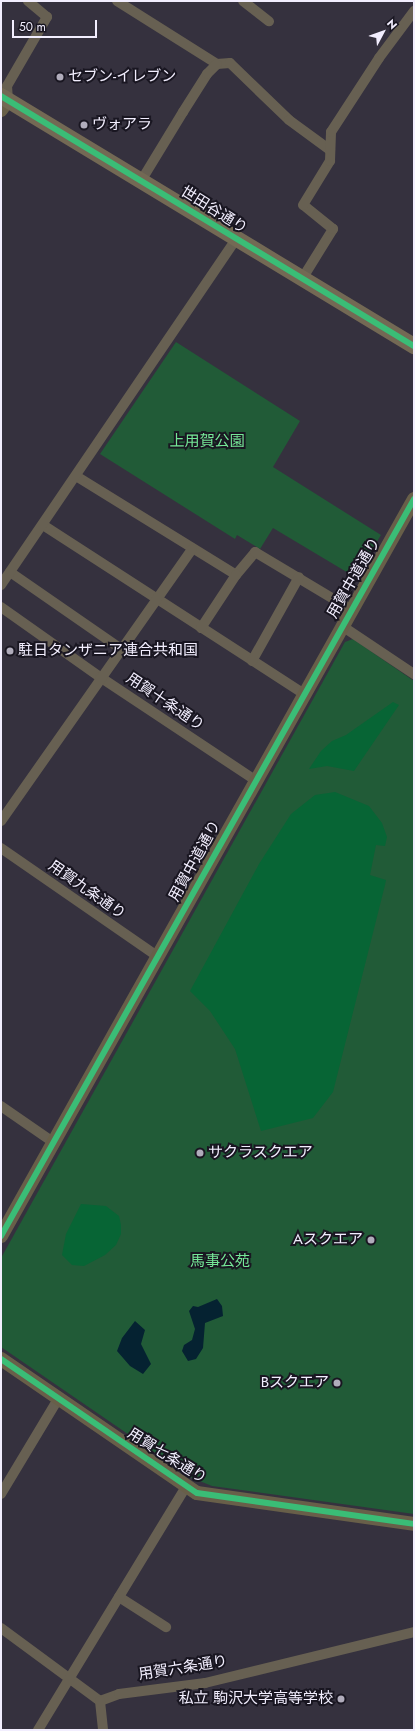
<!DOCTYPE html>
<html>
<head>
<meta charset="utf-8">
<style>
  body { margin:0 }
  #map { position:relative; width:415px; height:1731px; overflow:hidden; background:#35313e; font-family:Jost,"Noto Sans JP",sans-serif }
  div>[style] { position:absolute }
  .green>* { inset:0; background:#215b37 }
  .forest>* { inset:0; background:#076535 }
  .water>* { inset:0; background:#052231 }
  .street>* { height:10px; margin:-5px; padding:0 5px; transform-origin:5px; border-radius:5px; background:#676052 }
  .secondary>* { height:14px; margin:-7px; padding:0 7px; transform-origin:7px; border-radius:7px; background:#685f49 }
  .primary>* { height:16px; margin:-8px; padding:0 8px; transform-origin:8px; border-radius:8px; background:#736954 }
  .cycleway>* { height:6px; margin:-3px; padding:0 3px; transform-origin:3px; border-radius:3px; background:#3abd76 }
  .dots>* { width:11px; height:11px; translate:-50% -50%; box-sizing:border-box; border:2px solid #191621; border-radius:50% }
  span { translate:-50% -50%; white-space:nowrap; text-align:center; line-height:1.15; -webkit-text-stroke:4px #191621; paint-order:stroke }
  .poi-label { font-size:15px; color:#f2eefe }
  .left { translate:0 -50%; text-align:left }
  .right { translate:-100% -50%; text-align:right }
  .street-label { font-size:15px; color:#f2eefe }
  .park-label { font-size:15px; color:#75e797 }
  .frame { position:absolute; inset:0; border:2px solid #f2eefe; pointer-events:none }
  .north { position:absolute; left:363px; top:12px; width:40px; height:40px; -webkit-text-stroke:3px #191621; paint-order:stroke; rotate:49deg; font-size:11px; font-weight:700; line-height:16px; text-align:center; color:#f2eefe }
  .north::after { content:''; display:block; margin:auto; width:14px; height:18px; background:#f2eefe; clip-path:polygon(50% 0,100% 100%,50% 72%,0 100%) }
  .scale { position:absolute; left:12px; top:20px; width:85px; height:18px; box-sizing:border-box; border:2px solid #f2eefe; border-top:0; padding-left:5px; font-size:12px; line-height:14px; white-space:nowrap; color:#f2eefe; -webkit-text-stroke:3px #191621; paint-order:stroke }
</style>
</head>
<body>
<div id="map">
  <div class="green">
    <div style="clip-path:polygon(176px 342px,300px 421px,273px 467px,381px 535px,355px 577px,273px 528px,260px 549px,237px 535px,235px 539px,100px 454px)"></div>
    <div style="clip-path:polygon(353px 639px,414px 681px,414px 1514px,212px 1486px,192px 1478px,1px 1347px,1px 1258px,345px 642px)"></div>
  </div>
  <div class="forest">
    <div style="clip-path:polygon(393px 702px,399px 705px,354px 771px,327px 766px,309px 769px,321px 751px,332px 741px,346px 735px)"></div>
    <div style="clip-path:polygon(335px 792px,369px 806px,382px 823px,387px 837px,385px 846px,376px 845px,370px 875px,386px 880px,385px 885px,333px 1092px,313px 1118px,261px 1131px,235px 1049px,210px 1011px,190px 991px,259px 864px,291px 814px,315px 795px)"></div>
    <div style="clip-path:polygon(81px 1204px,106px 1206px,119px 1216px,121px 1225px,121px 1234px,116px 1245px,105px 1255px,84px 1266px,72px 1265px,62px 1255px,66px 1234px)"></div>
  </div>
  <div class="water">
    <div style="clip-path:polygon(217px 1299px,222px 1306px,223px 1316px,205px 1323px,203px 1348px,196px 1359px,188px 1361px,182px 1351px,184px 1345px,192px 1340px,195px 1329px,189px 1311px,193px 1306px,198px 1307px)"></div>
    <div style="clip-path:polygon(135px 1321px,145px 1330px,141px 1344px,151px 1364px,143px 1374px,130px 1366px,117px 1351px,122px 1338px)"></div>
  </div>
  <div class="street">
    <div style="left:117px;top:1px;width:118px;rotate:32.2deg"></div>
    <div style="left:217px;top:64px;width:13px;rotate:-4deg"></div>
    <div style="left:230px;top:63px;width:82px;rotate:44deg"></div>
    <div style="left:289px;top:120px;width:51px;rotate:36.2deg"></div>
    <div style="left:243px;top:1px;width:33px;rotate:38deg"></div>
    <div style="left:8px;top:100px;width:14px;rotate:-94deg"></div>
    <div style="left:7px;top:86px;width:80px;rotate:-59.9deg"></div>
    <div style="left:47px;top:17px;width:25px;rotate:-140deg"></div>
    <div style="left:141px;top:181px;width:81px;rotate:-58.7deg"></div>
    <div style="left:183px;top:112px;width:45px;rotate:-57.7deg"></div>
    <div style="left:207px;top:74px;width:14px;rotate:-45deg"></div>
    <div style="left:302px;top:279px;width:59px;rotate:-58.2deg"></div>
    <div style="left:333px;top:229px;width:38px;rotate:-141deg"></div>
    <div style="left:303px;top:205px;width:52px;rotate:-58.5deg"></div>
    <div style="left:330px;top:161px;width:29px;rotate:-88deg"></div>
    <div style="left:331px;top:132px;width:88px;rotate:-57deg"></div>
    <div style="left:379px;top:58px;width:59px;rotate:-53.3deg"></div>
    <div style="left:76px;top:476px;width:188px;rotate:31.7deg"></div>
    <div style="left:236px;top:575px;width:30px;rotate:-50deg"></div>
    <div style="left:255px;top:552px;width:113px;rotate:30.9deg"></div>
    <div style="left:43px;top:525px;width:311px;rotate:32.9deg"></div>
    <div style="left:10px;top:572px;width:135px;rotate:34.7deg"></div>
    <div style="left:1px;top:585px;width:418px;rotate:-55.8deg"></div>
    <div style="left:1px;top:607px;width:121px;rotate:35.3deg"></div>
    <div style="left:100px;top:677px;width:186px;rotate:33.6deg"></div>
    <div style="left:342px;top:626px;width:87px;rotate:33.7deg"></div>
    <div style="left:201px;top:628px;width:64px;rotate:-56.6deg"></div>
    <div style="left:252px;top:661px;width:96px;rotate:-60.8deg"></div>
    <div style="left:1px;top:821px;width:332px;rotate:-54.9deg"></div>
    <div style="left:1px;top:848px;width:190px;rotate:34.7deg"></div>
    <div style="left:1px;top:1106px;width:63px;rotate:34.7deg"></div>
    <div style="left:1px;top:1494px;width:111px;rotate:-59deg"></div>
    <div style="left:119px;top:1597px;width:56px;rotate:32.6deg"></div>
    <div style="left:1px;top:1628px;width:123px;rotate:36.4deg"></div>
    <div style="left:100px;top:1701px;width:20px;rotate:-20deg"></div>
    <div style="left:119px;top:1694px;width:87px;rotate:-7.3deg"></div>
    <div style="left:205px;top:1683px;width:215px;rotate:-13.7deg"></div>
    <div style="left:100px;top:1701px;width:29px;rotate:84deg"></div>
    <div style="left:38px;top:1730px;width:285px;rotate:-58.7deg"></div>
  </div>
  <div class="secondary">
    <div style="left:1px;top:110px;width:12px;rotate:-55deg"></div>
    <div style="left:1px;top:1236px;width:845px;rotate:-60.73deg"></div>
    <div style="left:1px;top:1359px;width:237px;rotate:34.4deg"></div>
    <div style="left:197px;top:1493px;width:219px;rotate:8.1deg"></div>
  </div>
  <div class="primary">
    <div style="left:1px;top:96px;width:483px;rotate:31.2deg"></div>
  </div>
  <div class="cycleway">
    <div style="left:1px;top:96px;width:483px;rotate:31.2deg"></div>
    <div style="left:1px;top:1236px;width:845px;rotate:-60.73deg"></div>
    <div style="left:1px;top:1359px;width:237px;rotate:34.4deg"></div>
    <div style="left:197px;top:1493px;width:219px;rotate:8.1deg"></div>
  </div>
  <div class="dots">
    <div style="left:60px;top:77px;background:#b0acbb"></div>
    <div style="left:84px;top:125px;background:#b0acbb"></div>
    <div style="left:10px;top:651px;background:#b0acbb"></div>
    <div style="left:200px;top:1153px;background:#b0acbb"></div>
    <div style="left:371px;top:1240px;background:#b0acbb"></div>
    <div style="left:337px;top:1383px;background:#b0acbb"></div>
    <div style="left:341px;top:1699px;background:#b0acbb"></div>
  </div>
  <div class="poi-label">
    <span class="left" style="left:68px;top:77px">セブン-イレブン</span>
    <span class="left" style="left:92px;top:125px">ヴォアラ</span>
    <span class="left" style="left:18px;top:651px">駐日タンザニア連合共和国</span>
    <span class="left" style="left:208px;top:1153px">サクラスクエア</span>
    <span class="right" style="left:363px;top:1240px">Aスクエア</span>
    <span class="right" style="left:329px;top:1383px">Bスクエア</span>
    <span class="right" style="left:333px;top:1699px">私立 駒沢大学高等学校</span>
  </div>
  <div class="street-label">
    <span style="left:214px;top:210px;rotate:32deg">世田谷通り</span>
    <span style="left:354px;top:578px;rotate:-60deg">用賀中道通り</span>
    <span style="left:165px;top:702px;rotate:34deg">用賀十条通り</span>
    <span style="left:195px;top:861px;rotate:-61deg">用賀中道通り</span>
    <span style="left:87px;top:890px;rotate:35deg">用賀九条通り</span>
    <span style="left:167px;top:1456px;rotate:32deg">用賀七条通り</span>
    <span style="left:183px;top:1668px;rotate:-9deg">用賀六条通り</span>
  </div>
  <div class="park-label">
    <span style="left:207px;top:442px">上用賀公園</span>
    <span style="left:220px;top:1262px">馬事公苑</span>
  </div>
  <div class="frame"></div>
  <div class="north">N</div>
  <div class="scale">50 m</div>
</div>
</body>
</html>
